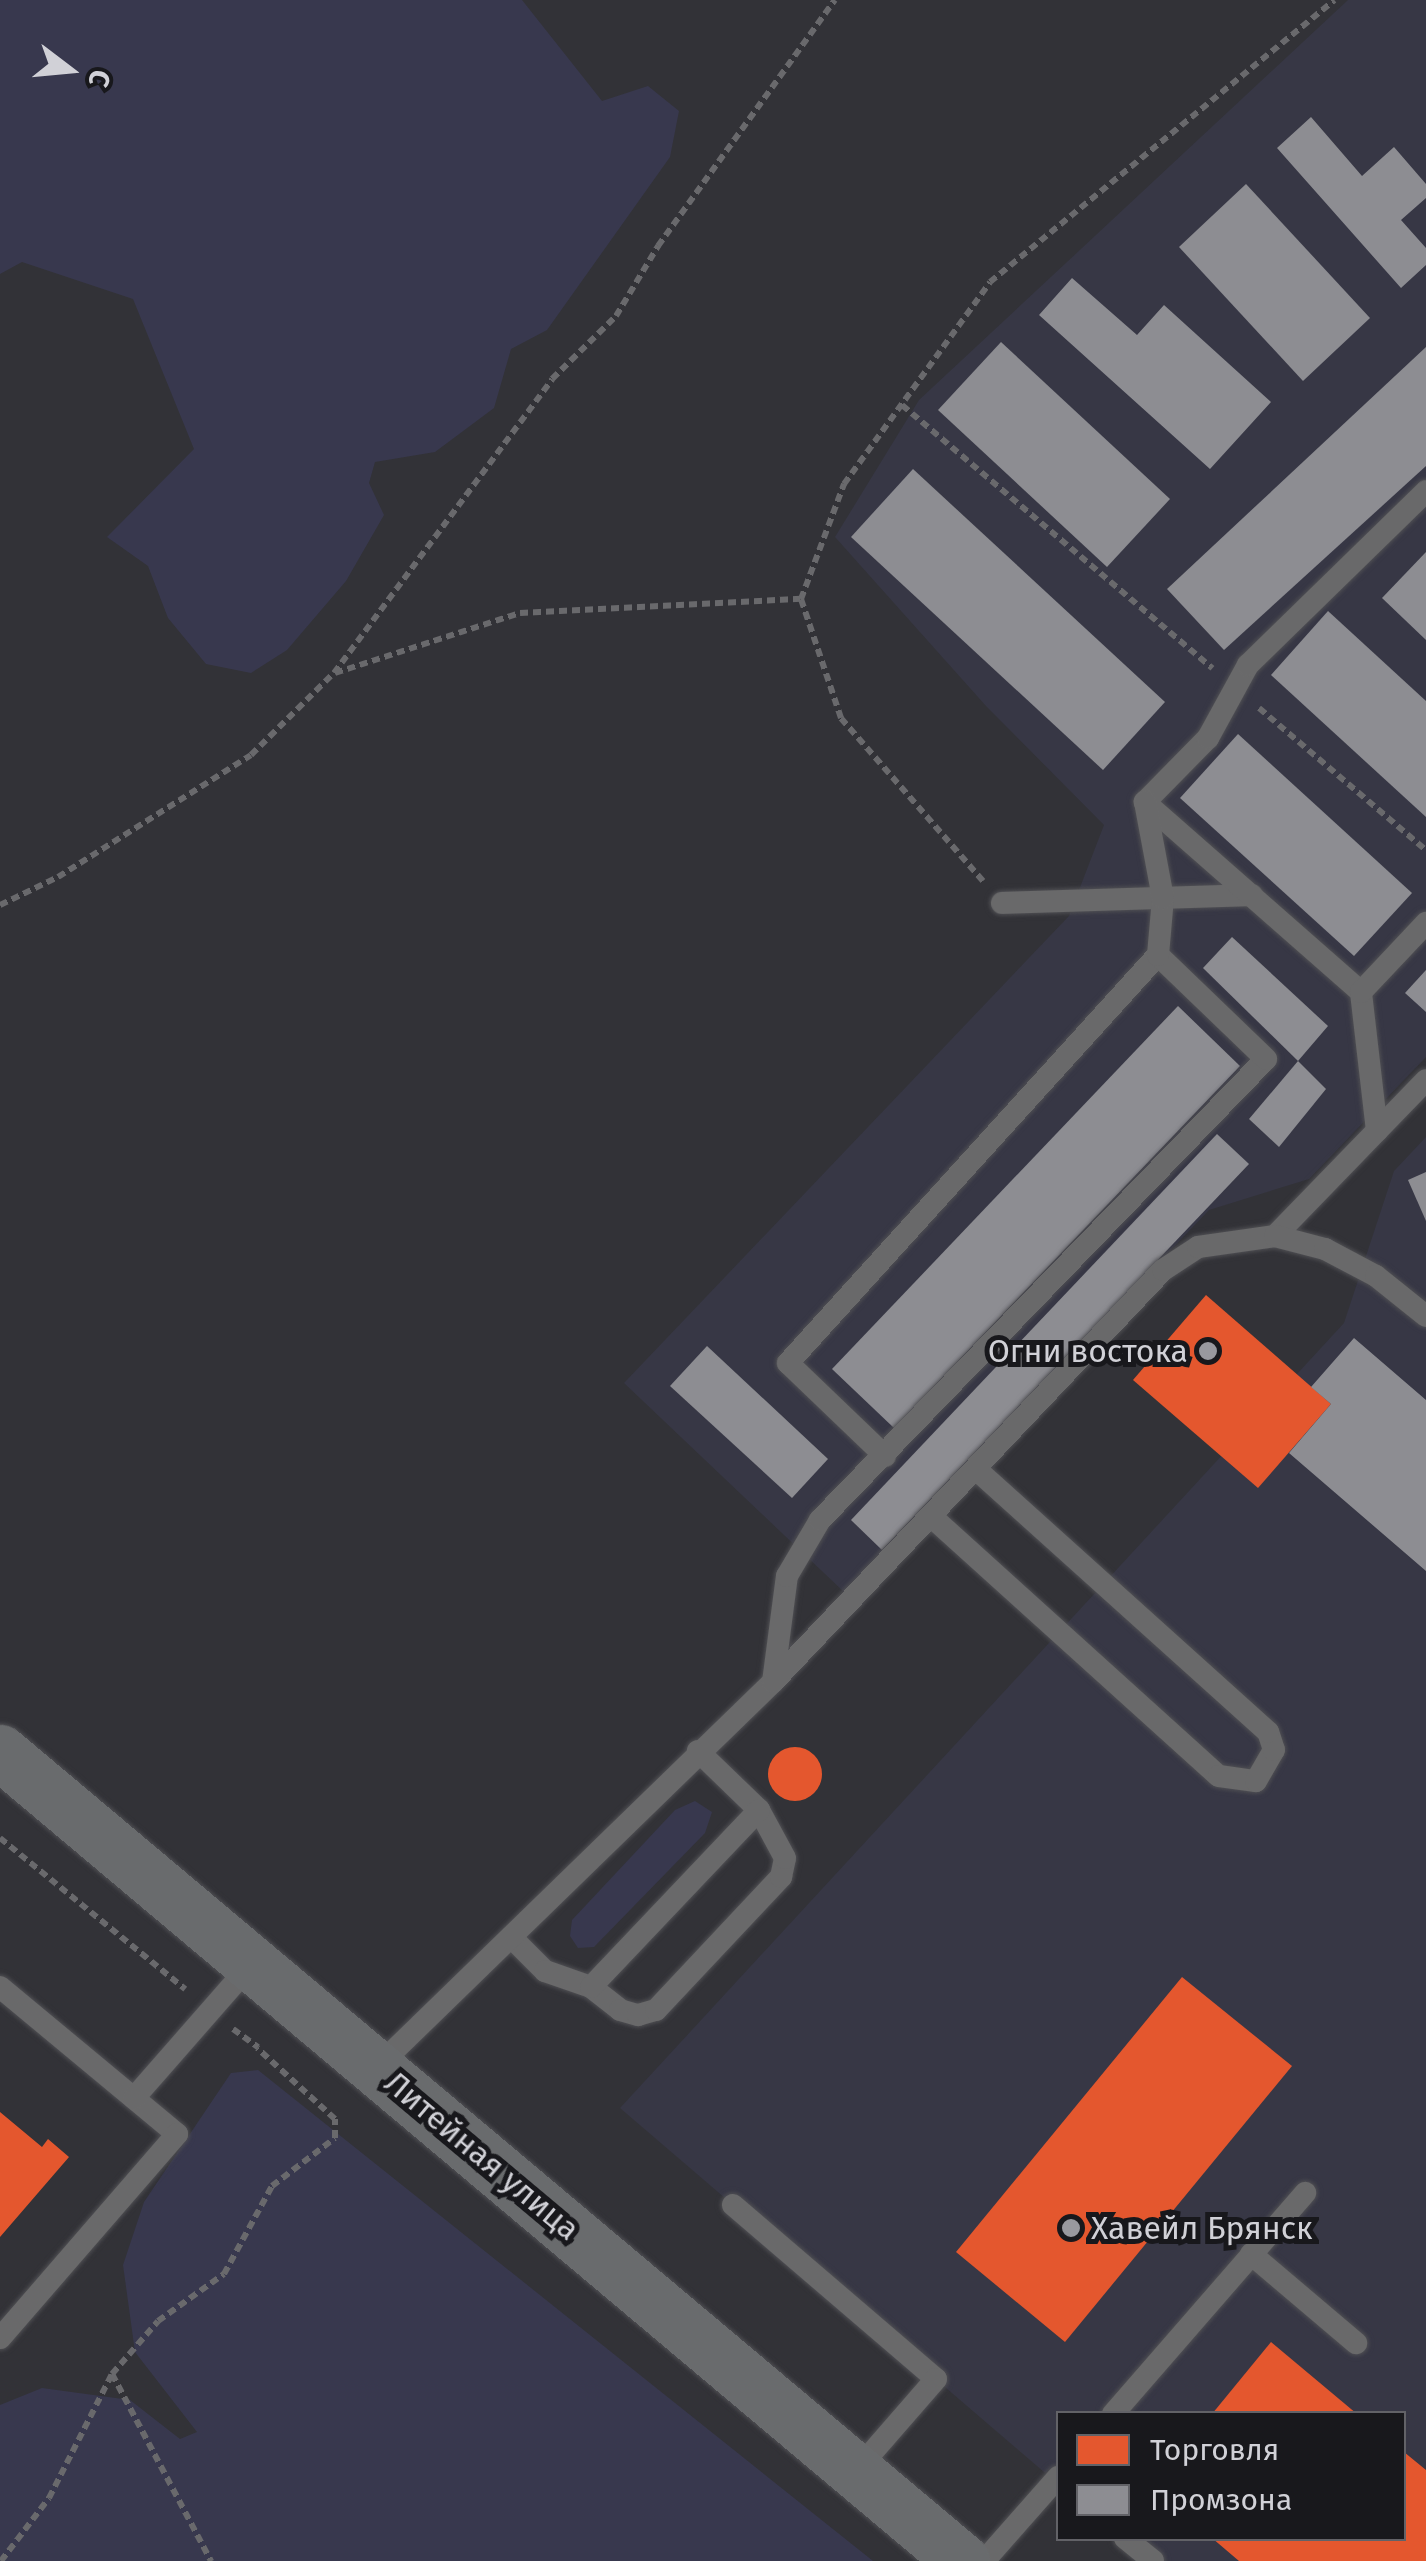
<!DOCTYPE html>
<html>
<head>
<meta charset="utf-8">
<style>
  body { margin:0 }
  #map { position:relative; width:1426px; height:2561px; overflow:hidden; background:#323237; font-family:"Fira Sans",sans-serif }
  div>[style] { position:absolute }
  .built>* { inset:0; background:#373745 }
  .green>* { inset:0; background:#38384e }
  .shops>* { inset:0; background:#e4572e }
  .round { border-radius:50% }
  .industry>* { inset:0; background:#8d8d92 }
  .path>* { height:6px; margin-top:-3px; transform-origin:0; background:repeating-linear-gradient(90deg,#69696c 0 8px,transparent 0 13px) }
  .roads { filter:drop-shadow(0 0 2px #4f4f53) drop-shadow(0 0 2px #4f4f53) }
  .lane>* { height:22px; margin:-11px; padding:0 11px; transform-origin:11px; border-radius:11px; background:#69696a }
  .primary>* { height:55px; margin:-27.5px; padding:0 27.5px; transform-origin:27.5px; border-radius:27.5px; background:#696b6d }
  .dots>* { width:28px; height:28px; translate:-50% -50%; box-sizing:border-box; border:5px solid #18181c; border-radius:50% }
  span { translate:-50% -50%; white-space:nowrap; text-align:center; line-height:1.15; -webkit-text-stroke:10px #18181c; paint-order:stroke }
  .poi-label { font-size:32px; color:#d1d1d7 }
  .right { translate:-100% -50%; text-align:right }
  .left { translate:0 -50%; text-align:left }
  .street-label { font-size:32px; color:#d1d1d7 }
  .legend { position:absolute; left:1056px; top:2411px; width:350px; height:130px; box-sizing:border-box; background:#18181c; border:2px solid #626267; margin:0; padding:12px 18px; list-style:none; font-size:30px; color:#d1d1d7 }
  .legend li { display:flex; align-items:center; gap:20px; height:50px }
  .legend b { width:50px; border:2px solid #626267 }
  .north { position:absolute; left:20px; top:20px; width:100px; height:100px; -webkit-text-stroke:8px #18181c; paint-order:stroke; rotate:106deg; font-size:28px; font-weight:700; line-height:40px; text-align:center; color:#d1d1d7 }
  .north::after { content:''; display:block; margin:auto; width:35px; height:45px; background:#d1d1d7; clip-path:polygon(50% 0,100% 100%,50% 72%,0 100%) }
</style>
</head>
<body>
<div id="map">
  <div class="built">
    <div style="clip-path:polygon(1348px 0,1426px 0,1426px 1057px,1309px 1179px,1209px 1210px,844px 1592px,624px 1383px,1069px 916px,1104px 825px,986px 706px,835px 537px,919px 400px)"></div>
    <div style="clip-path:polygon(1426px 1137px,1426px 2561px,1149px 2561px,1123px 2539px,1404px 2538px,1404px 2414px,1058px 2414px,1058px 2484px,620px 2108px,1344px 1323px,1394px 1171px)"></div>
  </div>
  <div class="green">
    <div style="clip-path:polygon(0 0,522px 0,602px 101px,648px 86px,679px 111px,670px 157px,547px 330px,511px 349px,494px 408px,435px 452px,375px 462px,369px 483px,384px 515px,346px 581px,287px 650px,251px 673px,206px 664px,168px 618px,148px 566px,107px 537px,194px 449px,133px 299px,22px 262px,0 274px)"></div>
    <div style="clip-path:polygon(695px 1801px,712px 1812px,705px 1833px,594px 1947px,578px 1948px,570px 1936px,572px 1920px,675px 1810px)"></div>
    <div style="clip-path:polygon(258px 2070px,873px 2561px,0 2561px,0 2405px,42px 2388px,130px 2400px,180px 2439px,197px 2432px,135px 2352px,123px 2265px,144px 2202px,231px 2073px)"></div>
  </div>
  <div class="shops">
    <div style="clip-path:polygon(1206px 1295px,1331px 1404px,1258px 1488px,1133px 1380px)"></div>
    <div class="round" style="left:768px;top:1747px;width:54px;height:54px"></div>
    <div style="clip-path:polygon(1182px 1977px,1292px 2066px,1065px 2342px,956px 2252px)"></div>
    <div style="clip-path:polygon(0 2112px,42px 2147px,48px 2139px,69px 2157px,0 2237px)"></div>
    <div style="clip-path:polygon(1271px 2342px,1357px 2414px,1212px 2414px)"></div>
    <div style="clip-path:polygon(1404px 2452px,1426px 2470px,1426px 2561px,1239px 2561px,1212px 2538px,1404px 2538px)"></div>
  </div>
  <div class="industry">
    <div style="clip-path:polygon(1311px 117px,1362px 176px,1394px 147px,1426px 184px,1426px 198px,1401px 220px,1426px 248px,1426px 265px,1401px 288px,1277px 148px)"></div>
    <div style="clip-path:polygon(1246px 184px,1370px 318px,1303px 381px,1179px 247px)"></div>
    <div style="clip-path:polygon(1072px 278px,1137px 335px,1164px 305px,1271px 402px,1210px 469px,1039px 315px)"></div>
    <div style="clip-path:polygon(1001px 342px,1170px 499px,1107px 567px,938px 410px)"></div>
    <div style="clip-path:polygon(1426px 347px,1426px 466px,1224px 650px,1167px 589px)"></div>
    <div style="clip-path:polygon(913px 469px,1165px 702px,1103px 770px,851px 537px)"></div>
    <div style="clip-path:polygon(1426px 552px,1426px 640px,1382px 598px)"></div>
    <div style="clip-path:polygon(1328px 611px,1426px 701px,1426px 817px,1271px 675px)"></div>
    <div style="clip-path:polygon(1238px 734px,1412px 893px,1354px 956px,1180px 798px)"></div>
    <div style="clip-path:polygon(1232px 937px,1328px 1026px,1298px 1061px,1203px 968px)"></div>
    <div style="clip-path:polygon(1426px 970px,1426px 1012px,1405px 993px)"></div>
    <div style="clip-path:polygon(1178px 1006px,1240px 1066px,894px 1428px,832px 1369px)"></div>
    <div style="clip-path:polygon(1298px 1061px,1326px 1089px,1279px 1147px,1249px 1119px)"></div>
    <div style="clip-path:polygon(1217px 1134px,1249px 1164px,882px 1550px,851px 1520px)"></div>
    <div style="clip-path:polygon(1426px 1172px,1426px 1221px,1408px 1180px)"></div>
    <div style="clip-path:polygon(1354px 1338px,1426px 1400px,1426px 1571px,1289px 1453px,1331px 1404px,1311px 1387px)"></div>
    <div style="clip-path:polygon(707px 1346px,828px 1459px,792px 1498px,670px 1386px)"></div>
  </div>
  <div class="path">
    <div style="left:902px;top:405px;width:407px;rotate:40.3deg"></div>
    <div style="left:335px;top:673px;width:194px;rotate:-18deg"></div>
    <div style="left:520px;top:613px;width:281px;rotate:-2.9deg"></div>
    <div style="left:1259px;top:708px;width:219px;rotate:40.4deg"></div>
    <div style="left:983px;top:881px;width:216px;rotate:-131.1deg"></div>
    <div style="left:841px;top:718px;width:126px;rotate:-108.6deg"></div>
    <div style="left:801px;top:599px;width:123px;rotate:-69.5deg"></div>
    <div style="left:844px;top:484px;width:249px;rotate:-54.1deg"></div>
    <div style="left:990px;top:282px;width:445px;rotate:-39.3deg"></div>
    <div style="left:0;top:905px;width:64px;rotate:-25.8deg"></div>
    <div style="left:58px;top:877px;width:228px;rotate:-32.3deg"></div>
    <div style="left:251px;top:755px;width:117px;rotate:-44.7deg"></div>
    <div style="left:334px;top:673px;width:366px;rotate:-53.4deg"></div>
    <div style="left:552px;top:379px;width:90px;rotate:-44.5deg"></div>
    <div style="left:616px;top:316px;width:82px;rotate:-59deg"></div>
    <div style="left:658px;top:246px;width:303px;rotate:-54.3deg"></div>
    <div style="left:0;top:1838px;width:239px;rotate:39.2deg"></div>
    <div style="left:233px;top:2029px;width:31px;rotate:36deg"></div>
    <div style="left:112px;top:2374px;width:212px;rotate:62.1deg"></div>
    <div style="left:1px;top:2561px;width:79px;rotate:-52.7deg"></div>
    <div style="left:49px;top:2498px;width:139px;rotate:-63.1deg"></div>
    <div style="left:112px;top:2374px;width:70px;rotate:-49deg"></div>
    <div style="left:158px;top:2321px;width:81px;rotate:-35.5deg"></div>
    <div style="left:224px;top:2274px;width:100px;rotate:-61.4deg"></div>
    <div style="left:272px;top:2186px;width:79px;rotate:-37.3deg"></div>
    <div style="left:335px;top:2138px;width:19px;rotate:-90deg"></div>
    <div style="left:335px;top:2119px;width:105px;rotate:-137.7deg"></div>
  </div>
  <div class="roads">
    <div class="lane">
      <div style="left:1002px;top:903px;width:250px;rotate:-1.8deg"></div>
      <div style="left:1361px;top:992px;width:288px;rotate:-138.7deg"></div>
      <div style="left:1145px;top:802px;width:90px;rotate:-45.5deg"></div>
      <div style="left:1208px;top:738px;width:83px;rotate:-61.3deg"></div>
      <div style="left:1248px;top:665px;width:249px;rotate:-44.3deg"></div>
      <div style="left:1377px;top:1131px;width:140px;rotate:-96.6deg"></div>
      <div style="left:1361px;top:992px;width:95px;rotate:-46.7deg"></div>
      <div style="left:1275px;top:1236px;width:217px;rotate:-45.9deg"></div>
      <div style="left:885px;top:1456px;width:134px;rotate:-136.2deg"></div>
      <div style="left:788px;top:1363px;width:551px;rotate:-47.8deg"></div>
      <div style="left:933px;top:1518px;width:385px;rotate:42.1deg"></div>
      <div style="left:1219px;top:1776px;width:37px;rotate:8deg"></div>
      <div style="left:1256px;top:1781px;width:36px;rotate:-60deg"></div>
      <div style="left:1274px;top:1750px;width:19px;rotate:-108deg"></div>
      <div style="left:1268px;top:1732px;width:392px;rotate:-138deg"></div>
      <div style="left:773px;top:1682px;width:107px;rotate:-82.5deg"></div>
      <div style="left:787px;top:1576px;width:65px;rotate:-59.5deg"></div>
      <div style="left:820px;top:1520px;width:641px;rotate:-45.95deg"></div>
      <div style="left:1266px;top:1059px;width:150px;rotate:-136.1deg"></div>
      <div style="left:1158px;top:955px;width:57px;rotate:-85deg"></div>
      <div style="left:1163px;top:898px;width:98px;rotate:-100.6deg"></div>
      <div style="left:511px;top:1937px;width:48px;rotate:45deg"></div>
      <div style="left:545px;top:1971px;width:49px;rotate:19.2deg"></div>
      <div style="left:591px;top:1987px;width:37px;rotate:38deg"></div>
      <div style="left:620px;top:2010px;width:19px;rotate:16deg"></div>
      <div style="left:638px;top:2015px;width:19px;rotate:-16deg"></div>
      <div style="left:656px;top:2010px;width:183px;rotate:-46.8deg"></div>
      <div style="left:781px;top:1877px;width:19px;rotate:-78deg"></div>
      <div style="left:785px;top:1858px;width:55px;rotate:-118.4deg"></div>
      <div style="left:759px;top:1810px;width:85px;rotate:-136deg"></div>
      <div style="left:0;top:1987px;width:230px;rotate:39.7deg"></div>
      <div style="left:177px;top:2134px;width:270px;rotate:130.9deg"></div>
      <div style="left:591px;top:1987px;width:244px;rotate:-46.5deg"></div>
      <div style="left:377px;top:2067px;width:552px;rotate:-44.19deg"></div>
      <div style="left:773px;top:1682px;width:567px;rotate:-46.57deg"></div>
      <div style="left:1163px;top:1270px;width:42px;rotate:-33.3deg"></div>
      <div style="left:1198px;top:1247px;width:78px;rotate:-8.1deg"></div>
      <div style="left:1275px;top:1236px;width:52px;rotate:14.6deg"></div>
      <div style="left:1325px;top:1249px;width:58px;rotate:27.9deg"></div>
      <div style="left:1376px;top:1276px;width:64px;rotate:38.7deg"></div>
      <div style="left:134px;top:2098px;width:179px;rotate:-48.8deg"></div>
      <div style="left:733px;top:2205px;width:267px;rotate:40.6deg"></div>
      <div style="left:936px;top:2379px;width:122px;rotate:131deg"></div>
      <div style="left:1251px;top:2254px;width:138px;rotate:40.3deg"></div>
      <div style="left:1113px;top:2414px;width:293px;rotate:-49deg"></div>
      <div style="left:1125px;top:2538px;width:36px;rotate:39deg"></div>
      <div style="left:984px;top:2561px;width:112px;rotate:-48.6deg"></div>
    </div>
    <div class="primary">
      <div style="left:0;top:1752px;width:1257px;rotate:40.06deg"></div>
    </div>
  </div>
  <div class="dots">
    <div style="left:1208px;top:1351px;background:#99999f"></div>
    <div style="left:1071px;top:2228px;background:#99999f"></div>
  </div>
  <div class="poi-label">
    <span class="right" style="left:1188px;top:1351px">Огни востока</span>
    <span class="left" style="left:1091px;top:2228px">Хавейл Брянск</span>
  </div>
  <div class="street-label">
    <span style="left:482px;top:2156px;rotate:40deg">Литейная улица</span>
  </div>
  <ul class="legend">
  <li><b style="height:28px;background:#e4572e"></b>Торговля</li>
  <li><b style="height:28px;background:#8d8d92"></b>Промзона</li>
  </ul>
  <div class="north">С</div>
</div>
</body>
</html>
